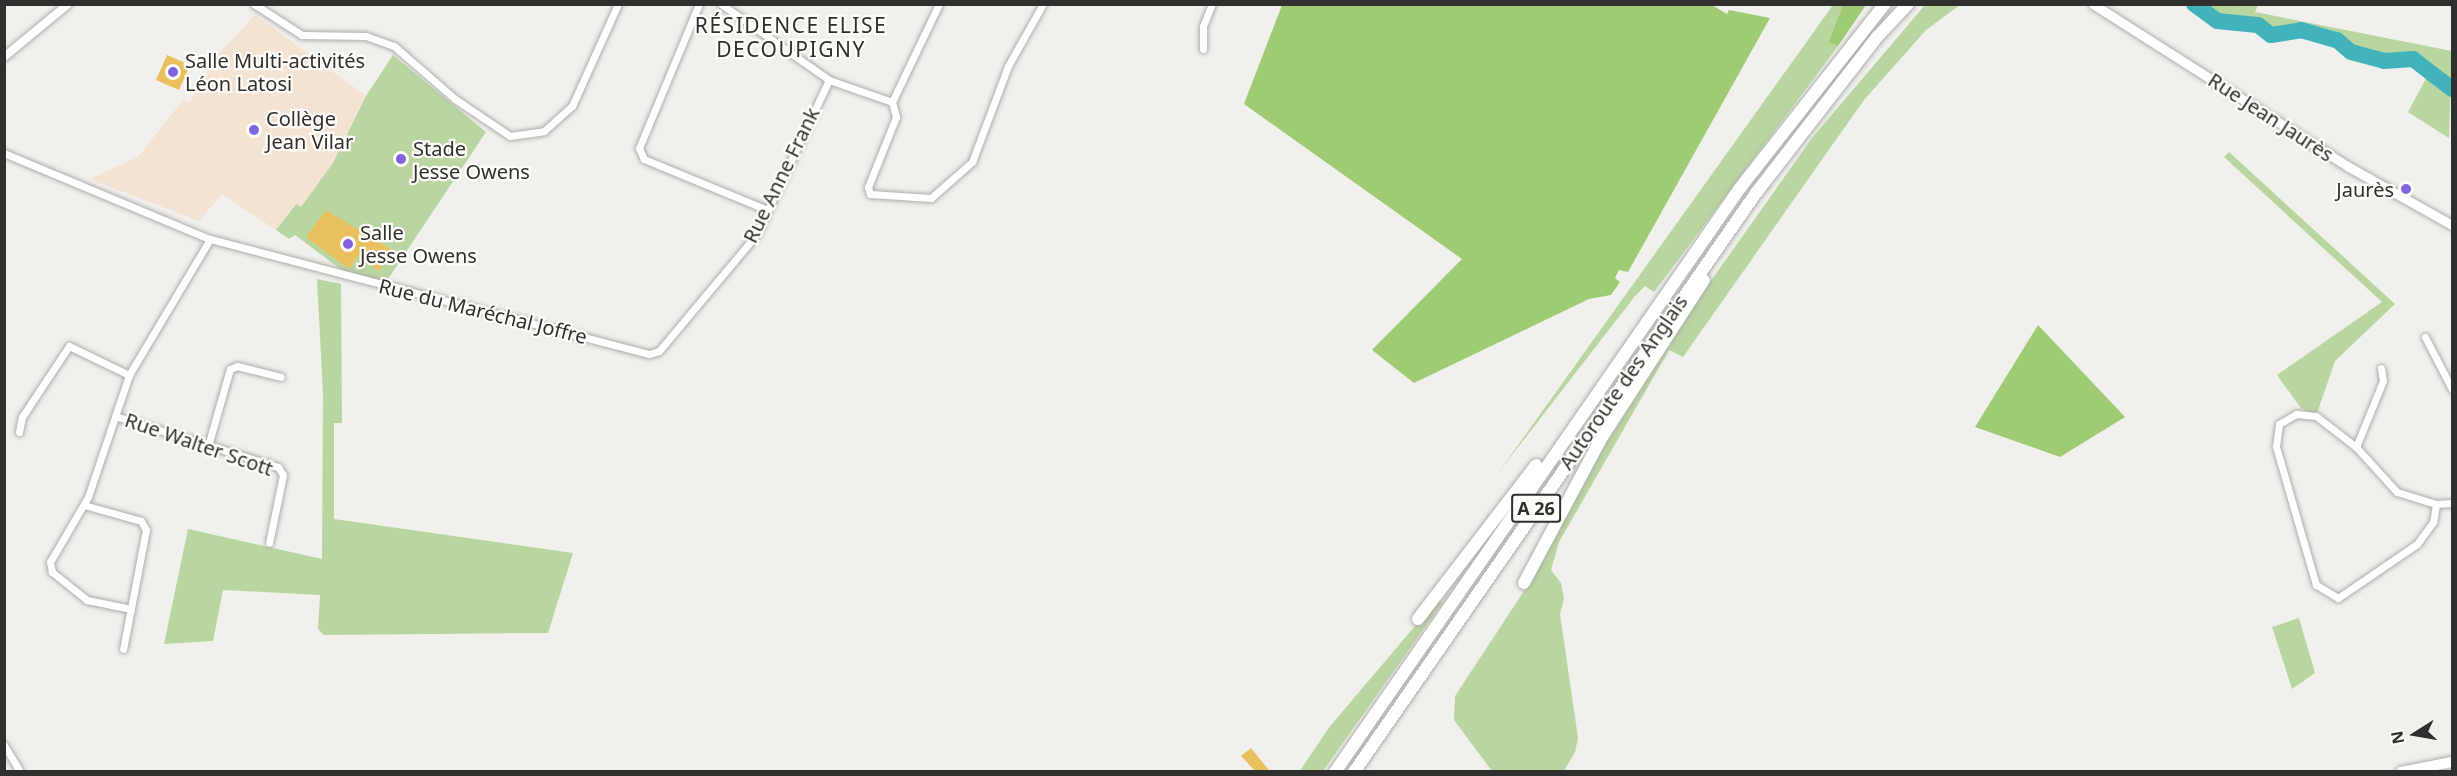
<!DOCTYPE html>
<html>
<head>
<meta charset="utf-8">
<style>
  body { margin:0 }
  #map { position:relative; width:2457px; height:776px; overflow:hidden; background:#f1f0ed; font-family:"Noto Sans",sans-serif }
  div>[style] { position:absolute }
  .education>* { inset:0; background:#f5e3d2 }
  .green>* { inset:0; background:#b9d6a0 }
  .forest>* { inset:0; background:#9ecb73 }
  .river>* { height:16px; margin:-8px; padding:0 8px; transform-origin:8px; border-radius:8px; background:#42b3ba }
  .building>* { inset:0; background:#e8c15e }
  .roads { filter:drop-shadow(0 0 2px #b0aeab) drop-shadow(0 0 2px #b0aeab) }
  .minor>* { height:7px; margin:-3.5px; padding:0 3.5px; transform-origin:3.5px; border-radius:3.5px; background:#fff }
  .tertiary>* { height:8px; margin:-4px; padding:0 4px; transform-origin:4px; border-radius:4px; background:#fff }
  .secondary>* { height:9px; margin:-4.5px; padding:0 4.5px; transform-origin:4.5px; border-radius:4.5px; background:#fff }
  .primary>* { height:10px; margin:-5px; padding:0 5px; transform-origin:5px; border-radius:5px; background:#fff }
  .motorway>* { height:12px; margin:-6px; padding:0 6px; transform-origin:6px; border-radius:6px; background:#fff }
  .dots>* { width:16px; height:16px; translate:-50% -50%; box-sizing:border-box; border:3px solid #fffdfa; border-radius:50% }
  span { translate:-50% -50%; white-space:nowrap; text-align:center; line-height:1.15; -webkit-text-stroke:4.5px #fffdfa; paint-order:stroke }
  .shield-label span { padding:2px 4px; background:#fffdfa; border:2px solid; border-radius:4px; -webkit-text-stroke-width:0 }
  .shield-label { font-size:18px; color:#302f2e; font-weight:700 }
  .poi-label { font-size:20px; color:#302f2e }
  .left { translate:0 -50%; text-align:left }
  .right { translate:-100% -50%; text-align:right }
  .street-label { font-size:20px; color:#302f2e }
  .neighbourhood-label { font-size:21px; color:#302f2e; letter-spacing:1.5px }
  .frame { position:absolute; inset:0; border:6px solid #302f2e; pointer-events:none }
  .north { position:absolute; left:2385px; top:704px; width:60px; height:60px; -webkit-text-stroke:4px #fffdfa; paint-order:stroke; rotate:259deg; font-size:16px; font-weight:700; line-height:24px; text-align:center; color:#302f2e }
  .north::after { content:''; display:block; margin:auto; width:21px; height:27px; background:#302f2e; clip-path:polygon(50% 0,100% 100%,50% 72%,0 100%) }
</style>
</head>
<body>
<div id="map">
  <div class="education">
    <div style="clip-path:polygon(255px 15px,366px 96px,333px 163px,301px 208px,295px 204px,276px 230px,222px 194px,199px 221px,90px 179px,138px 157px,183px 100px,189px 103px,212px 61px)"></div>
  </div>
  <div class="green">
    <div style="clip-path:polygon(1833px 5px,1843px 5px,1828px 41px,1838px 46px,1654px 292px,1645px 286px,1635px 296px,1498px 473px)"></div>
    <div style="clip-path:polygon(1925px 5px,1960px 5px,1926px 30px,1864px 100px,1683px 357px,1669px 350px,1559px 542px,1551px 570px,1561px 583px,1564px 599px,1560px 614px,1578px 738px,1575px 752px,1564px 771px,1492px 771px,1454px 720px,1455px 696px,1528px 585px,1599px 455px,1703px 292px,1812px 138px)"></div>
    <div style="clip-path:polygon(2209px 5px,2258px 5px,2255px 12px,2452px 51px,2449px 138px,2408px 112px,2431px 69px,2417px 60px,2382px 61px,2301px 30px,2271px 35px,2258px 25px,2217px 21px,2205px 13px)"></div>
    <div style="clip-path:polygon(393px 55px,486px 132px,386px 282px,347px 274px,295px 235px,289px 239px,276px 230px,296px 204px,301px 207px,333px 163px,366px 96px)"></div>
    <div style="clip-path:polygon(2229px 152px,2395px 304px,2335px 361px,2316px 416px,2301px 408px,2277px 375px,2382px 302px,2224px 157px)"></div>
    <div style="clip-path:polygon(317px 279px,341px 284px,342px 423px,334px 423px,334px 519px,573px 553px,548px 633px,324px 635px,318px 629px,320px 595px,223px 590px,213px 641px,164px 644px,188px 529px,322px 559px,323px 394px)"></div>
    <div style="clip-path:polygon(1438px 599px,1442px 603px,1323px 771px,1299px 772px,1331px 725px)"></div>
    <div style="clip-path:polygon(2299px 618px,2315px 673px,2292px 689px,2272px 627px)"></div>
  </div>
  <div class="forest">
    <div style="clip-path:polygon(1712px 5px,1727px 14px,1729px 10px,1770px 18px,1628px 272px,1619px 270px,1615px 278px,1620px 282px,1611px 295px,1589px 299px,1414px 383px,1372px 350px,1462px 259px,1244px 104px,1282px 5px)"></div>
    <div style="clip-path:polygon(1843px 5px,1866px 5px,1838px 46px,1828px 42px)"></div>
    <div style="clip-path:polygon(2038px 325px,2125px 417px,2060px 457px,1975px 427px)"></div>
  </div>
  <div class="river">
    <div style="left:2194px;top:4px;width:29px;rotate:36deg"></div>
    <div style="left:2217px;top:21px;width:41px;rotate:5.6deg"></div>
    <div style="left:2258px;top:25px;width:16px;rotate:38deg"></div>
    <div style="left:2271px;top:35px;width:30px;rotate:-9deg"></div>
    <div style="left:2301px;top:30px;width:37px;rotate:16deg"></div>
    <div style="left:2337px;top:40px;width:18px;rotate:41deg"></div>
    <div style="left:2351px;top:52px;width:34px;rotate:15deg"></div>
    <div style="left:2384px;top:61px;width:29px;rotate:-4deg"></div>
    <div style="left:2413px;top:59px;width:49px;rotate:37.6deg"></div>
  </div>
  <div class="building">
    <div style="clip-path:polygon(167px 55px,190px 65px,179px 90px,156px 80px)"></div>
    <div style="clip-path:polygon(326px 210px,392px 250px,379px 271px,358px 256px,349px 269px,306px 237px)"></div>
    <div style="clip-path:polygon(1251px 748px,1263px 763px,1270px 771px,1255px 771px,1241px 756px)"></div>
  </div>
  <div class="roads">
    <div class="minor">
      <div style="left:254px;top:4px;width:57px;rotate:32.9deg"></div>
      <div style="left:302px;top:35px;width:64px;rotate:0.9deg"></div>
      <div style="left:366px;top:36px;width:30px;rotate:20deg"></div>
      <div style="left:394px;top:46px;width:81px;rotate:41deg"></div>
      <div style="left:455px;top:99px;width:66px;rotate:33.9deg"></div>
      <div style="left:510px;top:136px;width:34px;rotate:-8deg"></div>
      <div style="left:544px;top:131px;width:38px;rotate:-42deg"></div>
      <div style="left:572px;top:106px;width:112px;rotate:-65.7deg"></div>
      <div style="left:699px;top:4px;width:156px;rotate:112.6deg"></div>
      <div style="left:639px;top:148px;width:12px;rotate:66deg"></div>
      <div style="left:644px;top:159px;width:134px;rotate:22.4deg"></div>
      <div style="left:721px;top:4px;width:132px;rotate:35.1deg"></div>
      <div style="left:829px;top:80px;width:67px;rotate:19.2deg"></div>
      <div style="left:1203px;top:49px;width:23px;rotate:-90deg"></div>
      <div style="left:1203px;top:26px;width:24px;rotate:-68deg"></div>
      <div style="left:892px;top:102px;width:16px;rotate:75deg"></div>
      <div style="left:896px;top:117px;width:75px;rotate:111.8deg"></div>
      <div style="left:868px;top:187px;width:7px;rotate:74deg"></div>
      <div style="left:870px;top:194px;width:61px;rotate:3.8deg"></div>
      <div style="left:931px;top:198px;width:55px;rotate:-41.3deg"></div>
      <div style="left:972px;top:162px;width:103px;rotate:-69.4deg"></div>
      <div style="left:1008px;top:66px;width:71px;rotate:-60.6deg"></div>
      <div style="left:892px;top:102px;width:109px;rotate:-64.4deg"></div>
      <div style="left:4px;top:153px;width:223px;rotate:22.7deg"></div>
      <div style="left:210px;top:239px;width:454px;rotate:14.7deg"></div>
      <div style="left:649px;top:354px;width:10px;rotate:-17deg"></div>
      <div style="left:659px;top:351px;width:151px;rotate:-50.1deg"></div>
      <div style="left:756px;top:235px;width:171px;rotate:-64.8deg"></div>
      <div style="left:2425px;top:337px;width:59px;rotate:62.6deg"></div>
      <div style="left:115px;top:416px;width:171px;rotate:17.4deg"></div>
      <div style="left:278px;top:467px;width:9px;rotate:58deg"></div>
      <div style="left:283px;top:475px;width:69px;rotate:101.6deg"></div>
      <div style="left:19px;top:432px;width:15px;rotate:-79deg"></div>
      <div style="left:22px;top:417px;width:85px;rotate:-56.5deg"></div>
      <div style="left:69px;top:346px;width:67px;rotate:25.8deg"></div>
      <div style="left:208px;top:446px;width:80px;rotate:-74.1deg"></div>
      <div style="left:230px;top:369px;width:8px;rotate:-23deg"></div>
      <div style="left:237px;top:366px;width:45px;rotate:14deg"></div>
      <div style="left:2356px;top:447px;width:71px;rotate:-67.8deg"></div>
      <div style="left:2383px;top:381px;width:13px;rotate:-99deg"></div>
      <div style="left:2436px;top:504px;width:18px;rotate:99deg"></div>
      <div style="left:2433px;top:522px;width:27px;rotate:126deg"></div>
      <div style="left:2417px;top:544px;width:96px;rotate:145.6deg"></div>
      <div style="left:2338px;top:598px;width:26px;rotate:-149deg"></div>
      <div style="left:2316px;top:585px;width:145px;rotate:-106.1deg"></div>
      <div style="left:2276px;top:446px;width:22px;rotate:-82deg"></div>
      <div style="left:2279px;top:424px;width:20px;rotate:-30deg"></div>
      <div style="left:2296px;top:414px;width:20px;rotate:6deg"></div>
      <div style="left:2316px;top:416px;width:51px;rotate:37.8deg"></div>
      <div style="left:2356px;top:447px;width:61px;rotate:47.7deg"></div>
      <div style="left:2397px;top:492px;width:41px;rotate:17.1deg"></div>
      <div style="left:2436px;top:504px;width:16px;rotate:-4deg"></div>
      <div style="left:84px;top:505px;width:59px;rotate:15.7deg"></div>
      <div style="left:141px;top:521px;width:10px;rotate:61deg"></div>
      <div style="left:146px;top:530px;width:121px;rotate:100.9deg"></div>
      <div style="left:131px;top:609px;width:45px;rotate:-168.4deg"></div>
      <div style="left:87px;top:600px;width:45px;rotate:-141.3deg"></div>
      <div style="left:52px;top:572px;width:10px;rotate:-101deg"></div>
      <div style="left:50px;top:562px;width:75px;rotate:-59.7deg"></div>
      <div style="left:88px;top:497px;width:129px;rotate:-71.4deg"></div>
      <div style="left:129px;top:375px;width:158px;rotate:-59.2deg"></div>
      <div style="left:4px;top:745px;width:31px;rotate:59deg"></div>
    </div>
    <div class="tertiary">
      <div style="left:4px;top:57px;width:83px;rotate:-39.6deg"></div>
    </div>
    <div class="secondary">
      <div style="left:2093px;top:4px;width:303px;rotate:32.5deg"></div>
      <div style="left:2349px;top:167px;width:118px;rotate:29.4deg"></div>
    </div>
    <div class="primary">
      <div style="left:2401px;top:772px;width:52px;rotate:-11.1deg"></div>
    </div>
    <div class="motorway">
      <div style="left:1524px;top:583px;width:166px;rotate:-61.9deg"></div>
      <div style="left:1602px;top:437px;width:187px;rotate:-57deg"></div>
      <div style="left:1418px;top:619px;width:194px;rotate:-52.5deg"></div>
      <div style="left:1335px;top:772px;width:711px;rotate:-55.26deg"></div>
      <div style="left:1740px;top:188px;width:234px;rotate:-51.8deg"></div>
      <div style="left:1354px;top:772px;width:705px;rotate:-55.23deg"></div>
      <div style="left:1756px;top:193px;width:199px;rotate:-52.2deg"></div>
      <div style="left:1878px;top:36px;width:44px;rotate:-46.8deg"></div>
    </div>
  </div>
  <div class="dots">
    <div style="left:173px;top:72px;background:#8063df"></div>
    <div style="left:254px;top:130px;background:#8063df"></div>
    <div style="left:401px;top:159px;background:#8063df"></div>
    <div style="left:2406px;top:189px;background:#8063df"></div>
    <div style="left:348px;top:244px;background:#8063df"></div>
  </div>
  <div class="shield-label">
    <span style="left:1536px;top:508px">A 26</span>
  </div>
  <div class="poi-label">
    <span class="left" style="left:185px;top:72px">Salle Multi-activités<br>Léon Latosi</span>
    <span class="left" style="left:266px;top:130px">Collège<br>Jean Vilar</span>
    <span class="left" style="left:413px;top:160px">Stade<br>Jesse Owens</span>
    <span class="right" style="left:2394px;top:189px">Jaurès</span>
    <span class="left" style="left:360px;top:244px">Salle<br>Jesse Owens</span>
  </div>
  <div class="street-label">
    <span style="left:2271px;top:117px;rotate:33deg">Rue Jean Jaurès</span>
    <span style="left:781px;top:175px;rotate:-64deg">Rue Anne Frank</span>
    <span style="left:483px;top:311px;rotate:14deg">Rue du Maréchal Joffre</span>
    <span style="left:1623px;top:382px;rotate:-55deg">Autoroute des Anglais</span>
    <span style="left:199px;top:444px;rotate:19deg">Rue Walter Scott</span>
  </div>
  <div class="neighbourhood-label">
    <span style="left:791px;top:37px">RÉSIDENCE ELISE<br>DECOUPIGNY</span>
  </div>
  <div class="frame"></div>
  <div class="north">N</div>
</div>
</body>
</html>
